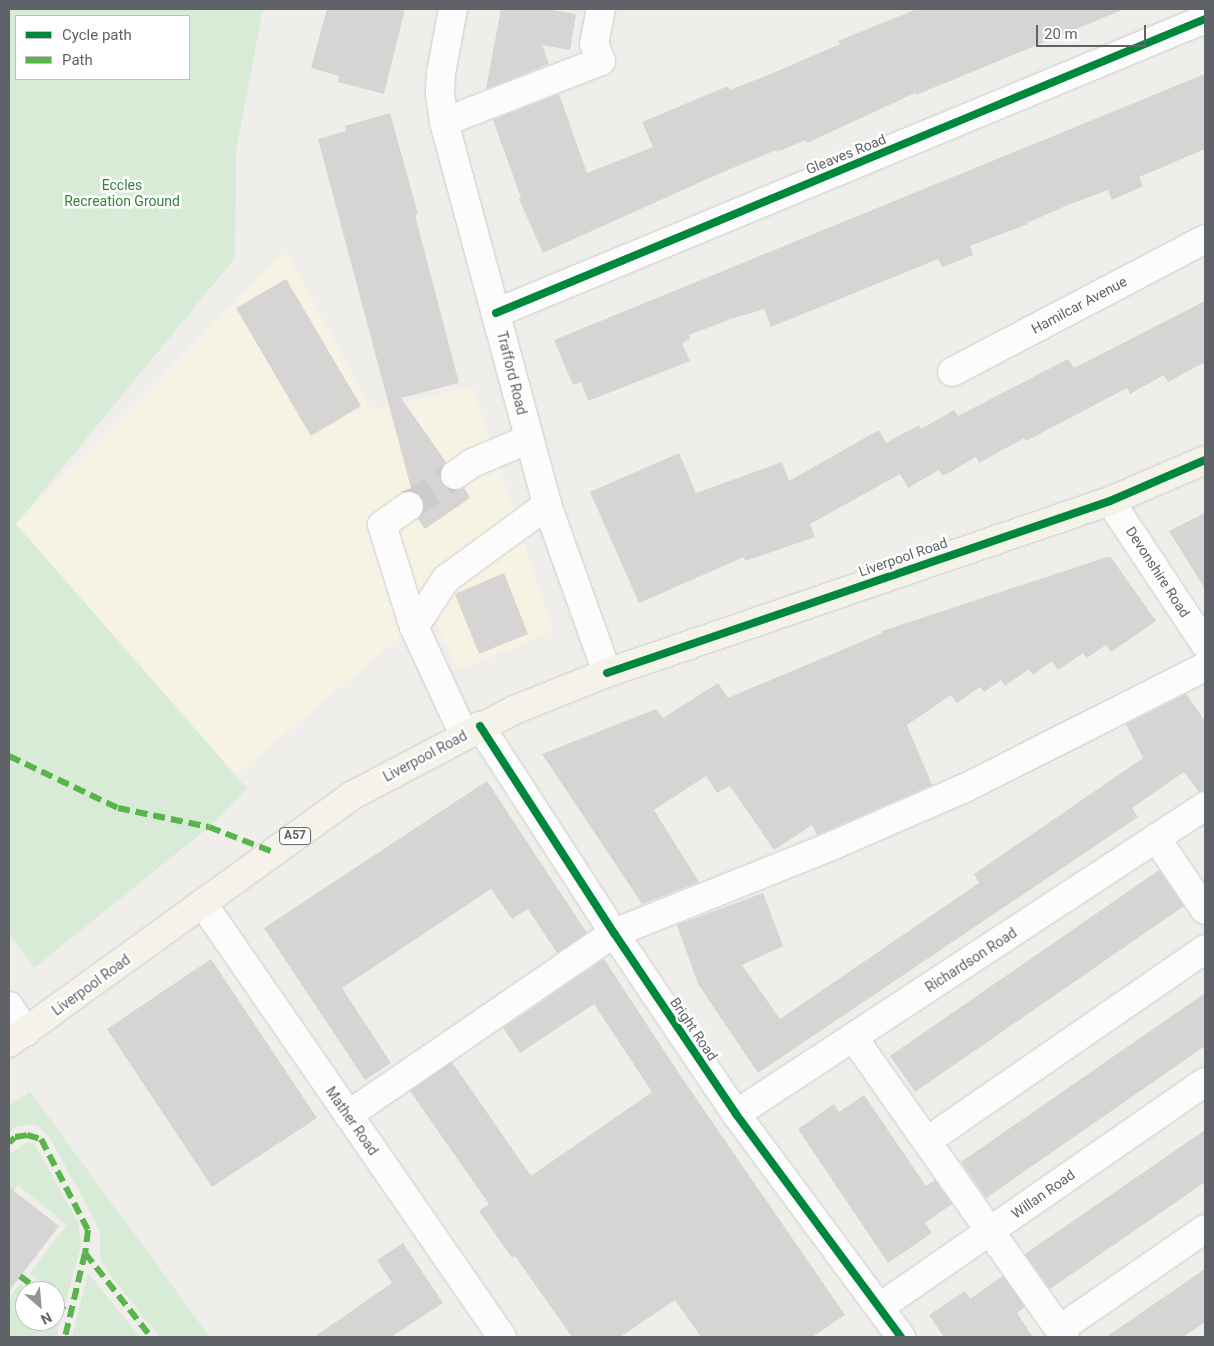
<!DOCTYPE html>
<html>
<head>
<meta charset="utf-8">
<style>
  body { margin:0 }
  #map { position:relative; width:1214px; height:1346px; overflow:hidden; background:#efeeea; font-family:Roboto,sans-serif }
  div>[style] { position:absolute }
  .commercial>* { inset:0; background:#f7f3e4 }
  .green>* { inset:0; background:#d8ebd6 }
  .building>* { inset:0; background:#d6d5d3 }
  .minor-tunnel>* { height:28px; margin-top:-14px; transform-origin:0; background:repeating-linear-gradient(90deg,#cbcbca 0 28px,transparent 0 42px) }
  .roads { filter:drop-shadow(0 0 1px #cbcccc) drop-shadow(0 0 1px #cbcccc) }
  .minor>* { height:28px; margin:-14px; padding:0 14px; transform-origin:14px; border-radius:14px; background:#fdfcfc }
  .major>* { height:28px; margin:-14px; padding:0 14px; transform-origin:14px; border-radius:14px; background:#f4f2e9 }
  .quiet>* { height:6px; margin-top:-3px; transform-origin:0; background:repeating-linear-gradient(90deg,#58b549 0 12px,transparent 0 18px) }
  .cycleway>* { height:8px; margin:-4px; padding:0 4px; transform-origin:4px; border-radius:4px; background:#00873e }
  span { translate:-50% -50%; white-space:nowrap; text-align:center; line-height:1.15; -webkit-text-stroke:5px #fff; paint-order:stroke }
  .shield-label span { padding:1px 4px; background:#fff; border:1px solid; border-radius:4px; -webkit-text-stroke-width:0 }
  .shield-label { font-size:12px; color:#5f6368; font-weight:700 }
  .street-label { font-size:14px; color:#5f6368 }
  .park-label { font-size:14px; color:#348238 }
  .frame { position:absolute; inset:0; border:10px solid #5f6368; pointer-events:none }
  .legend { position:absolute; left:15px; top:15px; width:175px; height:65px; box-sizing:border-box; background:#fff; border:1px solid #bfc1c3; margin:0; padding:6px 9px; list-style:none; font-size:15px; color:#5f6368 }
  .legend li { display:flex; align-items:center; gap:10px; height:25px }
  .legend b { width:25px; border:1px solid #bfc1c3 }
  .north { position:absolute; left:15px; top:1281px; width:50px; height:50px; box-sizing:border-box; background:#fff; border:1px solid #bfc1c3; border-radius:50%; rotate:153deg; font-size:14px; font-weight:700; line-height:20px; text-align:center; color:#5f6368 }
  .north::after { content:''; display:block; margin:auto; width:18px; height:22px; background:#919496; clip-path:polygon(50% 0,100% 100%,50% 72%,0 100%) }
  .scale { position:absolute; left:1036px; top:25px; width:110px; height:22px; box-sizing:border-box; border:2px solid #5f6368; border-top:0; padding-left:6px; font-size:15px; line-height:18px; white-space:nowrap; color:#5f6368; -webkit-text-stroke:4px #fff; paint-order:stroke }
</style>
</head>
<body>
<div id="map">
  <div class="commercial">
    <div style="clip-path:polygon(286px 252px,372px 411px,472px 386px,553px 631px,458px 670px,431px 611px,236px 774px,16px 524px)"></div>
  </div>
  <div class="green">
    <div style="clip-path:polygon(evenodd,9px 9px,263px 9px,236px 151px,235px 258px,16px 524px,247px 789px,209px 827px,34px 968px,9px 933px,9px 9px,16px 16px,189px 16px,189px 79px,16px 79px,16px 16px)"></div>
    <div style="clip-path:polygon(30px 1092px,210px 1337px,160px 1337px,113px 1279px,100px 1259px,100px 1230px,50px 1138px,40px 1127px,30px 1124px,17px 1127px,9px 1133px,9px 1106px)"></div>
    <div style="clip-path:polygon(27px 1142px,34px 1143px,78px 1222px,81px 1245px,66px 1302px,55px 1294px,55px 1291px,52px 1291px,30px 1274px,67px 1225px,18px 1185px,9px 1197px,9px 1155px)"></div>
    <div style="clip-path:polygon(88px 1273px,140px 1337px,72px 1337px)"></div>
    <div style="clip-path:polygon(20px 1284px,29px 1291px,25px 1291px,25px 1321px,55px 1321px,55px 1311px,61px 1316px,57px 1337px,9px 1337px,9px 1298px)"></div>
  </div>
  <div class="building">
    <div style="clip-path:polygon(327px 9px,405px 9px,384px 94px,338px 82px,339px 76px,311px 68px)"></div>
    <div style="clip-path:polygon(501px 9px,546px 9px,576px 14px,570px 50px,542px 45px,549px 64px,486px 89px)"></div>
    <div style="clip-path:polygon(917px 9px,1122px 10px,916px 95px,915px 93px,807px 143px,806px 140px,777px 152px,776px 150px,716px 175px,543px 253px,519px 199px,521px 198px,493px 120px,559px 94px,587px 173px,653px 147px,642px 122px,728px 86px,730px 90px,773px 73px,840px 44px,838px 41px)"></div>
    <div style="clip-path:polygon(1205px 74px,1205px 149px,1139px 177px,1143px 186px,1112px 200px,1108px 190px,1068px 205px,1027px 223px,1028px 224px,970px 246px,973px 255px,958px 261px,942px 267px,938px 259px,771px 327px,764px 309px,731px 319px,689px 335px,690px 339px,682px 343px,690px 361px,588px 401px,581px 382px,573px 385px,554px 340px)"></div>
    <div style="clip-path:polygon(390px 113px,418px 214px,415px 215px,459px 383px,401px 398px,446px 462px,441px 469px,439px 476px,443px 484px,449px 489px,456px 491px,464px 488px,470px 498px,425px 529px,418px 519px,423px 512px,425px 505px,422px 497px,415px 492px,400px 492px,411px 488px,318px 139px,346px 131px,345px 126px)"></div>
    <div style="clip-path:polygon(286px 279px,361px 406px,311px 436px,236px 308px)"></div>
    <div style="clip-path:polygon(1205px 301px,1205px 362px,1168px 382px,1164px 375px,1130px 394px,1127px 388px,1026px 441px,1024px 438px,979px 463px,976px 457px,943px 476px,939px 470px,908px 488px,900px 474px,810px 524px,815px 537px,745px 561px,744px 557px,639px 603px,590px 492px,679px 453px,696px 493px,782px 462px,789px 481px,879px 430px,886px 443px,919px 425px,921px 429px,954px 410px,958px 416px,1068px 359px,1074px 368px)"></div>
    <div style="clip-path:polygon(1205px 513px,1205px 589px,1169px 531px)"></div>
    <div style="clip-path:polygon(1110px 556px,1156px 621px,1111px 652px,1106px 645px,1087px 658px,1083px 653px,1058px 670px,1052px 661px,1033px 675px,1029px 669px,1005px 686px,1001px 680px,984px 692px,980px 687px,957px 703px,951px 695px,907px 725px,932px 785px,817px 835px,812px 825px,774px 850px,730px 786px,717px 793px,706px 776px,654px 810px,699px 882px,642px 904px,542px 754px,656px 709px,663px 718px,718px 683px,728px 698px,882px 633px,882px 631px)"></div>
    <div style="clip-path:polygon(504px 573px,528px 634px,479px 654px,455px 594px)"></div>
    <div style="clip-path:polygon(1186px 694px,1205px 721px,1205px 791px,1199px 792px,1184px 772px,1132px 808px,1138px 817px,758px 1073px,698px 984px,677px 925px,763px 893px,783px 946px,742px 965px,780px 1019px,979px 883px,974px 874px,1143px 758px,1126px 724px)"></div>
    <div style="clip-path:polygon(487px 781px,587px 933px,557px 953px,528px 909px,512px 919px,491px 889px,342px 988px,391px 1063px,365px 1080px,264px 928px)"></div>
    <div style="clip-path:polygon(1159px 870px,1184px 906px,915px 1092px,890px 1056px)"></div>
    <div style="clip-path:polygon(211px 959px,317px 1118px,212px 1187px,107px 1029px)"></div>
    <div style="clip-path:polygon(604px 959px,680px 1075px,845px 1315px,812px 1337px,701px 1337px,675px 1300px,620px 1337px,572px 1337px,515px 1256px,512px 1258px,479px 1211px,489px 1204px,410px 1091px,452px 1062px,531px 1176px,652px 1092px,594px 1004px,520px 1053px,503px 1028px)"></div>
    <div style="clip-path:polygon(1205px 993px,1205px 1046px,986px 1198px,961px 1162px)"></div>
    <div style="clip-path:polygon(864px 1095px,926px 1186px,935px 1180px,952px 1204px,925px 1223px,932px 1233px,888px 1263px,798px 1129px,834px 1104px,839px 1112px)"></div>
    <div style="clip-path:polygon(1205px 1130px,1205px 1182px,1050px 1289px,1025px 1254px)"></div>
    <div style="clip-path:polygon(9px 1187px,59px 1226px,9px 1291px)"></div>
    <div style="clip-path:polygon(403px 1243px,443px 1303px,391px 1337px,314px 1337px,392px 1283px,377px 1260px)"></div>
    <div style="clip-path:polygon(1205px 1269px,1205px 1322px,1183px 1337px,1106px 1337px)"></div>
    <div style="clip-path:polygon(1003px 1276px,1025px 1307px,1017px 1313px,1033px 1337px,944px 1337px,929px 1315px,965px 1291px,970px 1299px)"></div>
  </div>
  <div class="minor-tunnel">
    <div style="left:409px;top:506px;width:55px;rotate:-34deg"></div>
  </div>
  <div class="roads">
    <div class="minor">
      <div style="left:453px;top:9px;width:65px;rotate:100.6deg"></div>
      <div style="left:441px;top:73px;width:21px;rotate:93deg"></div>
      <div style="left:440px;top:94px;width:28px;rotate:82deg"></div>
      <div style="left:444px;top:122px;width:397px;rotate:74.9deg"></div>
      <div style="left:547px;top:505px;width:178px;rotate:70.3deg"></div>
      <div style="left:444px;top:122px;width:168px;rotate:-21.2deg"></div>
      <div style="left:601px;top:61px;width:18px;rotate:-112deg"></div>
      <div style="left:594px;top:44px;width:36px;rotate:-79deg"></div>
      <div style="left:496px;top:313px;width:768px;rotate:-22.52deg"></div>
      <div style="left:952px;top:372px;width:286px;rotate:-27.7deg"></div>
      <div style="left:455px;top:475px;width:21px;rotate:-35deg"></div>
      <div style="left:472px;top:463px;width:62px;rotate:-22.8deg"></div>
      <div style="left:1110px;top:501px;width:172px;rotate:56.4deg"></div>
      <div style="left:409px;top:506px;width:33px;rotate:145deg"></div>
      <div style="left:382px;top:525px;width:107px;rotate:72.6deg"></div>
      <div style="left:480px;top:726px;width:247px;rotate:57.1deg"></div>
      <div style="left:614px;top:933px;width:218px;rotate:56deg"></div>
      <div style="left:736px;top:1114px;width:277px;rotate:53.5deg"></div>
      <div style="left:464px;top:735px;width:119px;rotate:-114.8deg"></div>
      <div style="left:414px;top:627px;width:58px;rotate:-56.3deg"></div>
      <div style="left:446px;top:579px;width:125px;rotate:-36.2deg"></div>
      <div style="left:1156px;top:838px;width:87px;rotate:55.8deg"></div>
      <div style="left:203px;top:904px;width:526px;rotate:55.37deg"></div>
      <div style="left:9px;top:1006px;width:31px;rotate:57deg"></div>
      <div style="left:853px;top:1037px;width:367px;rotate:54.8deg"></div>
      <div style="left:736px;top:1114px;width:561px;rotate:-33.29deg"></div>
      <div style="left:348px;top:1115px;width:322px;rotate:-34.4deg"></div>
      <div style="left:614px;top:933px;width:232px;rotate:-21.8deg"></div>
      <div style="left:829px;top:847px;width:148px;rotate:-23.5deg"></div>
      <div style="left:965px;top:788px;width:269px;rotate:-26.8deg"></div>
      <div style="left:927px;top:1141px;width:338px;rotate:-34.6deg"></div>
      <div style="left:880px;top:1307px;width:395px;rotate:-34.7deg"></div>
      <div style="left:1060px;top:1329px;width:176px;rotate:-34.6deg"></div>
    </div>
    <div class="major">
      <div style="left:9px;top:1043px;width:424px;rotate:-35.8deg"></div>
      <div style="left:353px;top:795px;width:182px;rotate:-27.8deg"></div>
      <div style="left:514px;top:710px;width:100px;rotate:-21.7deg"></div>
      <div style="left:607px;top:673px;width:532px;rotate:-18.88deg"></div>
      <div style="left:1110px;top:501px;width:103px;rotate:-23.3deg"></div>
    </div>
  </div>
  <div class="quiet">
    <div style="left:9px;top:756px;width:121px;rotate:25.5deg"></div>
    <div style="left:118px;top:808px;width:93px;rotate:11.8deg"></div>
    <div style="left:209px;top:827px;width:69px;rotate:21.3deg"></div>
    <div style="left:9px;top:1143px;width:8px;rotate:-45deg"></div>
    <div style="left:15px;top:1137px;width:12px;rotate:-9deg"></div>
    <div style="left:27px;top:1135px;width:15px;rotate:16deg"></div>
    <div style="left:41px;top:1139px;width:102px;rotate:62.7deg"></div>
    <div style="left:88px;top:1230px;width:23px;rotate:97deg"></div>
    <div style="left:85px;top:1253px;width:86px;rotate:103.4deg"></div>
    <div style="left:85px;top:1253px;width:107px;rotate:51.8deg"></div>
    <div style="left:20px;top:1276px;width:25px;rotate:37deg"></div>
    <div style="left:55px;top:1303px;width:19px;rotate:36deg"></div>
  </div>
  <div class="cycleway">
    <div style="left:496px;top:313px;width:768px;rotate:-22.52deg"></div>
    <div style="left:607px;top:673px;width:532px;rotate:-18.88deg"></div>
    <div style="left:1110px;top:501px;width:103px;rotate:-23.3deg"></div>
    <div style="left:480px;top:726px;width:247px;rotate:57.1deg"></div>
    <div style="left:614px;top:933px;width:218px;rotate:56deg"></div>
    <div style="left:736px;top:1114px;width:277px;rotate:53.5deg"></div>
  </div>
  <div class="shield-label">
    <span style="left:295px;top:836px">A57</span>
  </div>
  <div class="street-label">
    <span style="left:846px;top:154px;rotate:-22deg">Gleaves Road</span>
    <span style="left:1079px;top:305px;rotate:-28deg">Hamilcar Avenue</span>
    <span style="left:512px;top:373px;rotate:76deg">Trafford Road</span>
    <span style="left:903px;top:557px;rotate:-19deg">Liverpool Road</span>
    <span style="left:1158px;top:572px;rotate:57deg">Devonshire Road</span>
    <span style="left:425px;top:756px;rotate:-28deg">Liverpool Road</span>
    <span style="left:971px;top:960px;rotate:-33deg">Richardson Road</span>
    <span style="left:91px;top:985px;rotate:-36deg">Liverpool Road</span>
    <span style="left:694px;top:1029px;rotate:56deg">Bright Road</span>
    <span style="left:352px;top:1121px;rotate:55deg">Mather Road</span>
    <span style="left:1043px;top:1194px;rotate:-35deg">Willan Road</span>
  </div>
  <div class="park-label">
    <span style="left:122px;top:193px">Eccles<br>Recreation Ground</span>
  </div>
  <div class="frame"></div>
  <ul class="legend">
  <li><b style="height:6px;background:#00873e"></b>Cycle path</li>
  <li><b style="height:6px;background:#58b549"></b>Path</li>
  </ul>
  <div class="north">N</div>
  <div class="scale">20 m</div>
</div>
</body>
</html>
